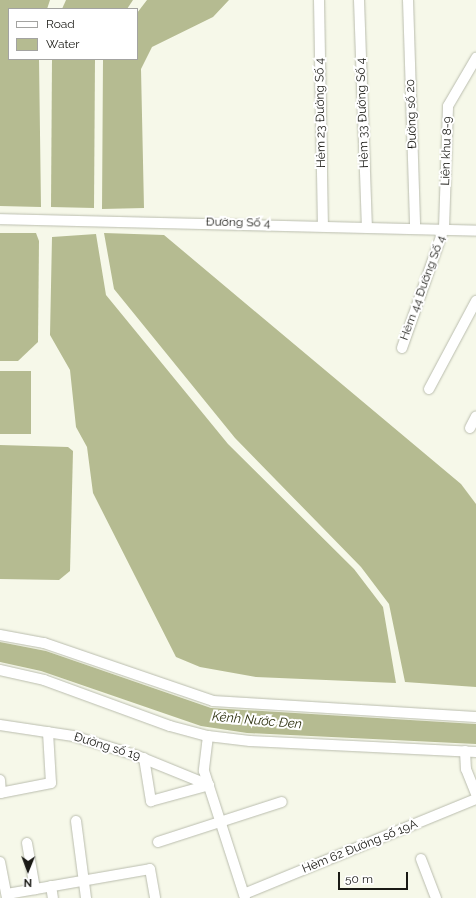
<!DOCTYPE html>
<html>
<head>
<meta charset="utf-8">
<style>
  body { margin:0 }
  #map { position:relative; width:476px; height:898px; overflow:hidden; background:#f6f8e9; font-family:Raleway,sans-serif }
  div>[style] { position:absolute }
  .water>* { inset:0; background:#b5bb91 }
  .roads { filter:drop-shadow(0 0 1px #babdae) drop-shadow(0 0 1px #babdae) }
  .minor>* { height:10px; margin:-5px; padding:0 5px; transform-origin:5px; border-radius:5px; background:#fff }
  span { translate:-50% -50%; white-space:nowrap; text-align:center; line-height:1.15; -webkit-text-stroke:4px #fff; paint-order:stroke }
  .street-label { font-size:12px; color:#1a1a15 }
  .water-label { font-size:13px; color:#2b2f0d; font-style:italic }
  .legend { position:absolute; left:8px; top:8px; width:130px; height:52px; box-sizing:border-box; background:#fff; border:1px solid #a3a3a1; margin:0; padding:5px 7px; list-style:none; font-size:12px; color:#1a1a15 }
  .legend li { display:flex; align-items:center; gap:8px; height:20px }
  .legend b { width:20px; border:1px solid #a3a3a1 }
  .north { position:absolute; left:8px; top:850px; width:40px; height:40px; -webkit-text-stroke:3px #fff; paint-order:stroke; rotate:181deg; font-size:11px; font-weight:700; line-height:16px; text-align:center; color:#1a1a15 }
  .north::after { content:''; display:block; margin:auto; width:14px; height:18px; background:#1a1a15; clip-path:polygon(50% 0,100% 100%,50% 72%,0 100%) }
  .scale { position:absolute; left:338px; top:872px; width:70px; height:18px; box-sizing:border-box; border:2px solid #1a1a15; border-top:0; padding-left:5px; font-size:12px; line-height:14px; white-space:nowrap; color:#1a1a15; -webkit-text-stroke:3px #fff; paint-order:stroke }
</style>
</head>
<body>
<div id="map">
  <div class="water">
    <div style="clip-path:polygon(0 0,50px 0,47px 9px,9px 9px,9px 59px,39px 59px,41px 207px,0 206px)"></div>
    <div style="clip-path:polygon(66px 0,133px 0,127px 9px,62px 9px)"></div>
    <div style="clip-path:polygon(147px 0,229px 0,213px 17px,152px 47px,141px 69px,144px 208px,102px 209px,103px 59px,137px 59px,137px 13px)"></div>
    <div style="clip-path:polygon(52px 59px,95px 59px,94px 208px,51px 207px)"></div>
    <div style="clip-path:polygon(0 233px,36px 233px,39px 241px,38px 342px,18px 361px,0 361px)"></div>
    <div style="clip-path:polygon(104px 233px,164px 235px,461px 484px,476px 504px,476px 687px,405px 682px,389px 604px,361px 567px,235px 438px,114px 289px)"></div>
    <div style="clip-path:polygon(96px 234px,106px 295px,228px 444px,354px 569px,383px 607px,396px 683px,256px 677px,200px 667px,176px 657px,93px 493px,87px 447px,76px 427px,70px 370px,50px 335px,52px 237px)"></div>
    <div style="clip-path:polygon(0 371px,31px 371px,31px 434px,0 434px)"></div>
    <div style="clip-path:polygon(0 445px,68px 447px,73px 451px,70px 571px,59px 580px,0 579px)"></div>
    <div style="clip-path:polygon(0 642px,46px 651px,211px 708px,476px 724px,476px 744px,247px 733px,201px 726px,41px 671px,0 662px)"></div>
  </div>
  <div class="roads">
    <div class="minor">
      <div style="left:319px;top:0;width:225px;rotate:89deg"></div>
      <div style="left:359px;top:0;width:226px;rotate:88deg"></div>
      <div style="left:408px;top:0;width:227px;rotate:88.2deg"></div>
      <div style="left:0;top:219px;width:476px;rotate:1.4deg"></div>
      <div style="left:402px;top:348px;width:127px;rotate:-70.7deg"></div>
      <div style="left:444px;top:228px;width:122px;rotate:-88.1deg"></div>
      <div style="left:448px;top:106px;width:56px;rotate:-59.7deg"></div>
      <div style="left:429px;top:389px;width:100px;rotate:-61.9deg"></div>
      <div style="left:470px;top:428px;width:13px;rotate:-63deg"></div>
      <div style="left:0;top:635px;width:45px;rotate:10.3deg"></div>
      <div style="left:44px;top:643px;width:179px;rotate:18.9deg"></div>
      <div style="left:213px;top:701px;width:263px;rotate:3.5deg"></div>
      <div style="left:0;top:670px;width:45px;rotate:12.8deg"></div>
      <div style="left:44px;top:680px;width:134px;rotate:20.1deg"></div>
      <div style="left:170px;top:726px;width:39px;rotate:15deg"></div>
      <div style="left:208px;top:736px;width:42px;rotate:6.8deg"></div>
      <div style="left:250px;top:741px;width:226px;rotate:2.8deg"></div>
      <div style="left:0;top:725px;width:74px;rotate:8.6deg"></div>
      <div style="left:73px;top:736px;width:65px;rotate:17deg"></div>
      <div style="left:135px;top:755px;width:80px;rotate:22.1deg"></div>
      <div style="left:208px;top:736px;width:35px;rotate:97deg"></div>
      <div style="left:204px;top:771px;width:133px;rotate:72.1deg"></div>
      <div style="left:465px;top:751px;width:18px;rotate:87deg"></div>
      <div style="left:466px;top:769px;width:27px;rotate:68deg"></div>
      <div style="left:144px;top:758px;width:44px;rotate:80.8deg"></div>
      <div style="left:151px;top:801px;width:60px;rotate:-15.4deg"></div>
      <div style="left:0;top:780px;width:13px;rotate:86deg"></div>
      <div style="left:0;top:793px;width:52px;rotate:-11.1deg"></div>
      <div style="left:51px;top:783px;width:51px;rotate:-93.4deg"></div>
      <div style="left:76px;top:821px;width:78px;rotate:82.6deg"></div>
      <div style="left:158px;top:842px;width:130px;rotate:-17.9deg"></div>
      <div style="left:27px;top:843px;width:47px;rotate:80.1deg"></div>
      <div style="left:421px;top:859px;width:42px;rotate:69deg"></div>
      <div style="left:0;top:862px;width:37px;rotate:79deg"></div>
      <div style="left:51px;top:886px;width:12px;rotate:81deg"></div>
      <div style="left:7px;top:894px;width:145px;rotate:-9.9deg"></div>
      <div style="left:150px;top:869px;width:29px;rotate:80deg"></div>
      <div style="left:244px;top:894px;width:251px;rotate:-22.3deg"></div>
    </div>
  </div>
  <div class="street-label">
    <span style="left:321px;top:113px;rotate:-91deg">Hẻm 23 Đường Số 4</span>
    <span style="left:363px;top:113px;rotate:-92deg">Hẻm 33 Đường Số 4</span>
    <span style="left:412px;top:114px;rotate:-92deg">Đường số 20</span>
    <span style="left:447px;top:151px;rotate:-88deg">Liên khu 8-9</span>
    <span style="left:238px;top:223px;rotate:1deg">Đường Số 4</span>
    <span style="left:423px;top:288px;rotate:-70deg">Hẻm 44 Đường Số 4</span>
    <span style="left:107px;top:747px;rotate:17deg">Đường số 19</span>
    <span style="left:360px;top:847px;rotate:-22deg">Hẻm 62 Đường số 19A</span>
  </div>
  <div class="water-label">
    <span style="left:257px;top:721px;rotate:5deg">Kênh Nước Đen</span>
  </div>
  <ul class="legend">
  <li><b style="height:5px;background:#fff"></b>Road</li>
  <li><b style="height:11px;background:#b5bb91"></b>Water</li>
  </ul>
  <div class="north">N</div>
  <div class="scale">50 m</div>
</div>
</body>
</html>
